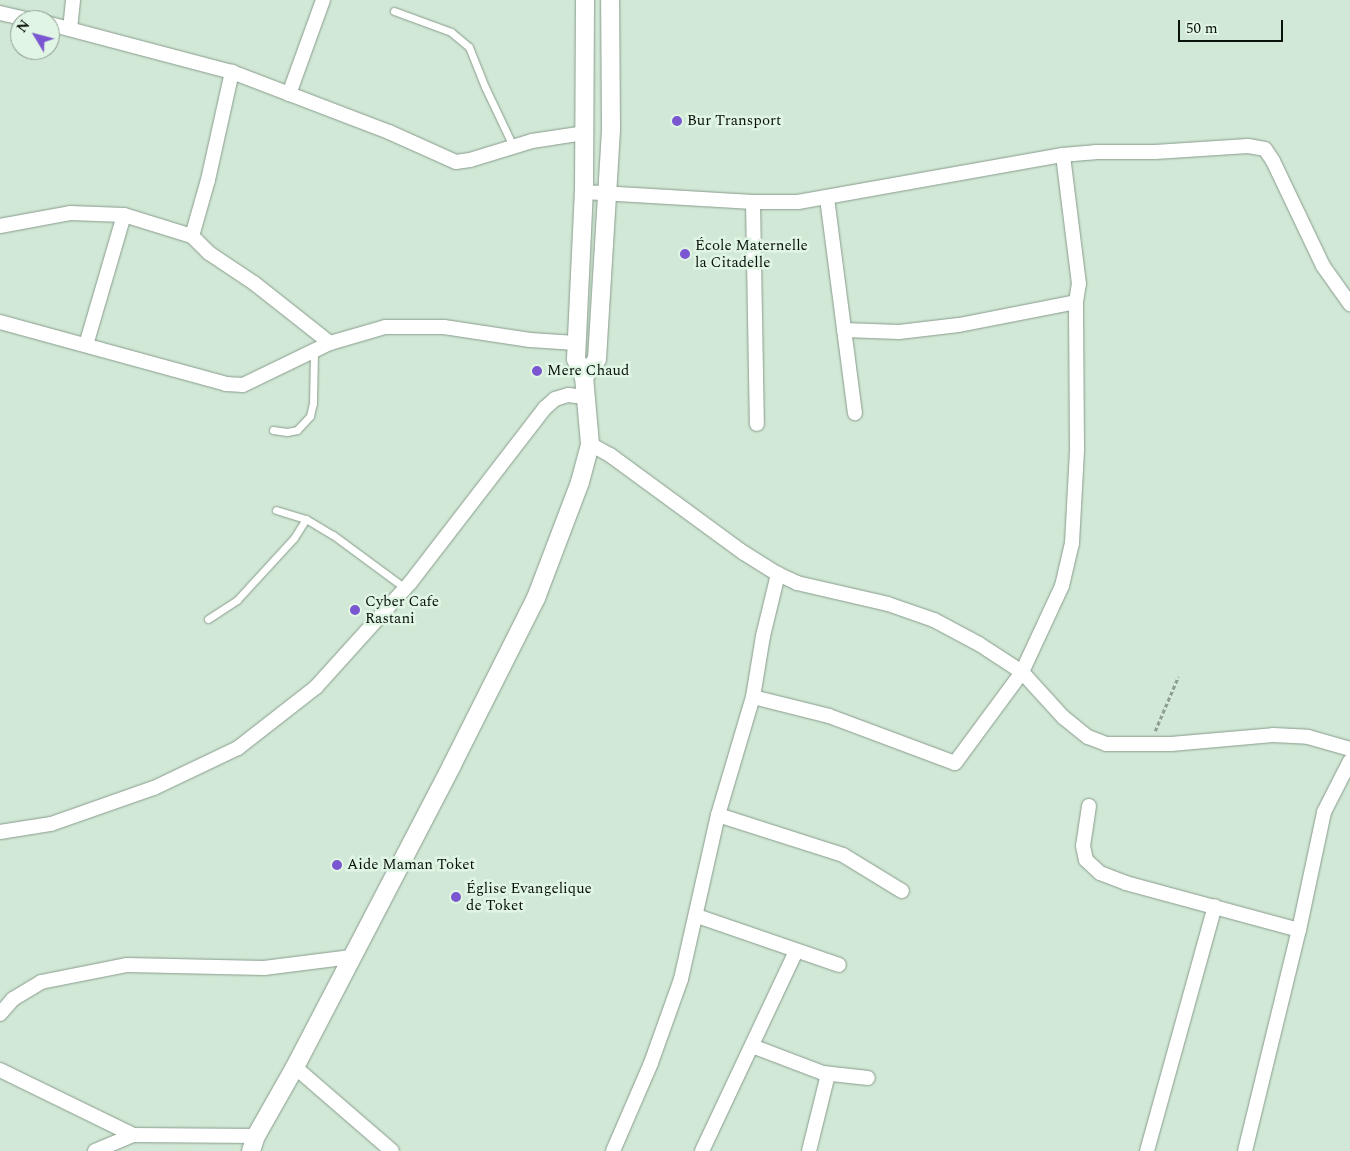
<!DOCTYPE html>
<html>
<head>
<meta charset="utf-8">
<style>
  body { margin:0 }
  #map { position:relative; width:1350px; height:1151px; overflow:hidden; background:#d2e8d6; font-family:Spectral,serif }
  div>[style] { position:absolute }
  .path>* { height:2.5px; margin-top:-1.25px; transform-origin:0; background:repeating-linear-gradient(90deg,#8d9e90 0 4px,transparent 0 6.5px) }
  .roads { filter:drop-shadow(0 0 1px #889c8c) drop-shadow(0 0 1px #889c8c) }
  .service>* { height:7px; margin:-3.5px; padding:0 3.5px; transform-origin:3.5px; border-radius:3.5px; background:#fff }
  .minor>* { height:14px; margin:-7px; padding:0 7px; transform-origin:7px; border-radius:7px; background:#fff }
  .tertiary>* { height:18px; margin:-9px; padding:0 9px; transform-origin:9px; border-radius:9px; background:#fff }
  .dots>* { width:14px; height:14px; translate:-50% -50%; box-sizing:border-box; border:2px solid #e0f5e3; border-radius:50% }
  span { translate:-50% -50%; white-space:nowrap; text-align:center; line-height:1.15; -webkit-text-stroke:5px #e0f5e3; paint-order:stroke }
  .poi-label { font-size:15px; color:#0a120c }
  .left { translate:0 -50%; text-align:left }
  .north { position:absolute; left:10px; top:10px; width:50px; height:50px; box-sizing:border-box; background:#e0f5e3; border:1px solid #8a9a8d; border-radius:50%; rotate:307deg; font-size:14px; font-weight:700; line-height:20px; text-align:center; color:#0a120c }
  .north::after { content:''; display:block; margin:auto; width:18px; height:22px; background:#7a57d1; clip-path:polygon(50% 0,100% 100%,50% 72%,0 100%) }
  .scale { position:absolute; left:1178px; top:20px; width:105px; height:22px; box-sizing:border-box; border:2px solid #0a120c; border-top:0; padding-left:6px; font-size:15px; line-height:18px; white-space:nowrap; color:#0a120c; -webkit-text-stroke:4px #e0f5e3; paint-order:stroke }
</style>
</head>
<body>
<div id="map">
  <div class="path">
    <div style="left:1155px;top:731px;width:59px;rotate:-66.9deg"></div>
  </div>
  <div class="roads">
    <div class="service">
      <div style="left:394px;top:11px;width:61px;rotate:20.2deg"></div>
      <div style="left:451px;top:32px;width:23px;rotate:40deg"></div>
      <div style="left:469px;top:47px;width:43px;rotate:68.2deg"></div>
      <div style="left:485px;top:87px;width:65px;rotate:64.6deg"></div>
      <div style="left:273px;top:430px;width:14px;rotate:8deg"></div>
      <div style="left:287px;top:432px;width:10px;rotate:-11deg"></div>
      <div style="left:297px;top:430px;width:19px;rotate:-47deg"></div>
      <div style="left:310px;top:416px;width:13px;rotate:-77deg"></div>
      <div style="left:313px;top:403px;width:53px;rotate:-88.9deg"></div>
      <div style="left:276px;top:510px;width:31px;rotate:17deg"></div>
      <div style="left:306px;top:519px;width:31px;rotate:31deg"></div>
      <div style="left:333px;top:535px;width:89px;rotate:36.4deg"></div>
      <div style="left:208px;top:619px;width:35px;rotate:-33deg"></div>
      <div style="left:237px;top:600px;width:84px;rotate:-47.4deg"></div>
      <div style="left:294px;top:538px;width:22px;rotate:-58deg"></div>
    </div>
    <div class="minor">
      <div style="left:0;top:13px;width:31px;rotate:13deg"></div>
      <div style="left:50px;top:24px;width:188px;rotate:14.8deg"></div>
      <div style="left:232px;top:72px;width:168px;rotate:20.9deg"></div>
      <div style="left:389px;top:132px;width:73px;rotate:24.1deg"></div>
      <div style="left:456px;top:162px;width:14px;rotate:-8deg"></div>
      <div style="left:470px;top:160px;width:65px;rotate:-17deg"></div>
      <div style="left:532px;top:141px;width:54px;rotate:-8.6deg"></div>
      <div style="left:70px;top:29px;width:29px;rotate:-84deg"></div>
      <div style="left:289px;top:94px;width:100px;rotate:-70.1deg"></div>
      <div style="left:584px;top:192px;width:169px;rotate:3.4deg"></div>
      <div style="left:753px;top:202px;width:45px"></div>
      <div style="left:798px;top:202px;width:269px;rotate:-10.1deg"></div>
      <div style="left:1063px;top:155px;width:32px;rotate:-5deg"></div>
      <div style="left:1095px;top:152px;width:60px"></div>
      <div style="left:1155px;top:152px;width:93px;rotate:-3.7deg"></div>
      <div style="left:1248px;top:146px;width:17px;rotate:10deg"></div>
      <div style="left:1265px;top:149px;width:14px;rotate:56deg"></div>
      <div style="left:1273px;top:161px;width:116px;rotate:64.5deg"></div>
      <div style="left:1323px;top:266px;width:47px;rotate:54.6deg"></div>
      <div style="left:827px;top:198px;width:217px;rotate:82.6deg"></div>
      <div style="left:753px;top:202px;width:222px;rotate:89deg"></div>
      <div style="left:0;top:226px;width:71px;rotate:-10.5deg"></div>
      <div style="left:70px;top:213px;width:54px;rotate:2.1deg"></div>
      <div style="left:124px;top:215px;width:71px;rotate:17.2deg"></div>
      <div style="left:192px;top:236px;width:24px;rotate:45deg"></div>
      <div style="left:209px;top:253px;width:54px;rotate:33.7deg"></div>
      <div style="left:254px;top:283px;width:97px;rotate:38.3deg"></div>
      <div style="left:192px;top:236px;width:58px;rotate:-74.1deg"></div>
      <div style="left:208px;top:180px;width:111px;rotate:-77.5deg"></div>
      <div style="left:0;top:322px;width:234px;rotate:15.3deg"></div>
      <div style="left:226px;top:384px;width:17px;rotate:3deg"></div>
      <div style="left:243px;top:385px;width:97px;rotate:-25.8deg"></div>
      <div style="left:330px;top:343px;width:57px;rotate:-16.2deg"></div>
      <div style="left:385px;top:327px;width:59px"></div>
      <div style="left:444px;top:327px;width:87px;rotate:8.6deg"></div>
      <div style="left:530px;top:340px;width:46px;rotate:3.7deg"></div>
      <div style="left:844px;top:330px;width:55px;rotate:2.1deg"></div>
      <div style="left:899px;top:332px;width:60px;rotate:-6.7deg"></div>
      <div style="left:959px;top:325px;width:119px;rotate:-11.1deg"></div>
      <div style="left:86px;top:345px;width:135px;rotate:-73.7deg"></div>
      <div style="left:590px;top:444px;width:23px;rotate:29deg"></div>
      <div style="left:610px;top:455px;width:166px;rotate:36.2deg"></div>
      <div style="left:744px;top:553px;width:40px;rotate:32deg"></div>
      <div style="left:778px;top:574px;width:21px;rotate:25deg"></div>
      <div style="left:797px;top:583px;width:93px;rotate:13deg"></div>
      <div style="left:888px;top:604px;width:49px;rotate:19.2deg"></div>
      <div style="left:934px;top:620px;width:51px;rotate:28.1deg"></div>
      <div style="left:979px;top:644px;width:51px;rotate:33.1deg"></div>
      <div style="left:1022px;top:672px;width:61px;rotate:47.7deg"></div>
      <div style="left:1063px;top:717px;width:32px;rotate:39deg"></div>
      <div style="left:1088px;top:737px;width:19px;rotate:21deg"></div>
      <div style="left:1106px;top:744px;width:65px"></div>
      <div style="left:1171px;top:744px;width:102px;rotate:-5deg"></div>
      <div style="left:1273px;top:735px;width:35px;rotate:3deg"></div>
      <div style="left:1308px;top:737px;width:44px;rotate:15.9deg"></div>
      <div style="left:753px;top:697px;width:78px;rotate:14deg"></div>
      <div style="left:829px;top:716px;width:134px;rotate:20.5deg"></div>
      <div style="left:955px;top:763px;width:113px;rotate:-53.6deg"></div>
      <div style="left:1022px;top:672px;width:95px;rotate:-65.1deg"></div>
      <div style="left:1062px;top:586px;width:44px;rotate:-76.9deg"></div>
      <div style="left:1072px;top:543px;width:93px;rotate:-86.9deg"></div>
      <div style="left:1077px;top:450px;width:148px;rotate:-90.4deg"></div>
      <div style="left:1076px;top:302px;width:18px;rotate:-81deg"></div>
      <div style="left:1079px;top:284px;width:130px;rotate:-97.1deg"></div>
      <div style="left:1089px;top:806px;width:40px;rotate:98.5deg"></div>
      <div style="left:1083px;top:846px;width:14px;rotate:78deg"></div>
      <div style="left:1086px;top:860px;width:19px;rotate:43deg"></div>
      <div style="left:1100px;top:873px;width:28px;rotate:21deg"></div>
      <div style="left:1126px;top:883px;width:179px;rotate:15.2deg"></div>
      <div style="left:718px;top:815px;width:131px;rotate:17.7deg"></div>
      <div style="left:843px;top:855px;width:69px;rotate:31.4deg"></div>
      <div style="left:0;top:832px;width:52px;rotate:-8.9deg"></div>
      <div style="left:51px;top:824px;width:109px;rotate:-19.3deg"></div>
      <div style="left:154px;top:788px;width:93px;rotate:-25.5deg"></div>
      <div style="left:238px;top:748px;width:99px;rotate:-38deg"></div>
      <div style="left:316px;top:687px;width:140px;rotate:-47.9deg"></div>
      <div style="left:410px;top:583px;width:221px;rotate:-52.4deg"></div>
      <div style="left:545px;top:408px;width:13px;rotate:-42deg"></div>
      <div style="left:555px;top:399px;width:14px;rotate:-17deg"></div>
      <div style="left:568px;top:395px;width:17px;rotate:7deg"></div>
      <div style="left:697px;top:916px;width:150px;rotate:19deg"></div>
      <div style="left:0;top:1014px;width:20px;rotate:-49deg"></div>
      <div style="left:13px;top:999px;width:33px;rotate:-31deg"></div>
      <div style="left:41px;top:982px;width:88px;rotate:-11.2deg"></div>
      <div style="left:127px;top:965px;width:137px;rotate:1.3deg"></div>
      <div style="left:264px;top:968px;width:88px;rotate:-7.2deg"></div>
      <div style="left:752px;top:1046px;width:76px;rotate:20.8deg"></div>
      <div style="left:823px;top:1073px;width:45px;rotate:6.3deg"></div>
      <div style="left:295px;top:1067px;width:128px;rotate:40.9deg"></div>
      <div style="left:0;top:1070px;width:148px;rotate:26deg"></div>
      <div style="left:95px;top:1151px;width:41px;rotate:-22.8deg"></div>
      <div style="left:133px;top:1135px;width:123px;rotate:0.5deg"></div>
      <div style="left:613px;top:1151px;width:96px;rotate:-66.6deg"></div>
      <div style="left:651px;top:1063px;width:89px;rotate:-70.3deg"></div>
      <div style="left:681px;top:979px;width:168px;rotate:-77.3deg"></div>
      <div style="left:718px;top:815px;width:123px;rotate:-73.5deg"></div>
      <div style="left:753px;top:697px;width:62px;rotate:-80.7deg"></div>
      <div style="left:763px;top:636px;width:64px;rotate:-76.4deg"></div>
      <div style="left:702px;top:1151px;width:221px;rotate:-64.8deg"></div>
      <div style="left:809px;top:1151px;width:79px;rotate:-76.1deg"></div>
      <div style="left:1147px;top:1151px;width:254px;rotate:-74.5deg"></div>
      <div style="left:1245px;top:1151px;width:228px;rotate:-76.3deg"></div>
      <div style="left:1299px;top:930px;width:121px;rotate:-78deg"></div>
      <div style="left:1324px;top:812px;width:57px;rotate:-63deg"></div>
    </div>
    <div class="tertiary">
      <div style="left:584px;top:377px;width:22px;rotate:-54deg"></div>
      <div style="left:597px;top:359px;width:230px;rotate:-86.5deg"></div>
      <div style="left:611px;top:129px;width:129px;rotate:-90.4deg"></div>
      <div style="left:251px;top:1151px;width:16px;rotate:-72deg"></div>
      <div style="left:256px;top:1136px;width:79px;rotate:-60.5deg"></div>
      <div style="left:295px;top:1067px;width:340px;rotate:-62.5deg"></div>
      <div style="left:452px;top:765px;width:187px;rotate:-63.3deg"></div>
      <div style="left:536px;top:598px;width:124px;rotate:-69.2deg"></div>
      <div style="left:580px;top:482px;width:39px;rotate:-75deg"></div>
      <div style="left:590px;top:444px;width:67px;rotate:-95.1deg"></div>
      <div style="left:584px;top:377px;width:20px;rotate:-114deg"></div>
      <div style="left:576px;top:359px;width:167px;rotate:-87.3deg"></div>
      <div style="left:584px;top:192px;width:192px;rotate:-89.7deg"></div>
    </div>
  </div>
  <div class="dots">
    <div style="left:677px;top:121px;background:#7a57d1"></div>
    <div style="left:685px;top:254px;background:#7a57d1"></div>
    <div style="left:537px;top:371px;background:#7a57d1"></div>
    <div style="left:355px;top:610px;background:#7a57d1"></div>
    <div style="left:337px;top:865px;background:#7a57d1"></div>
    <div style="left:456px;top:897px;background:#7a57d1"></div>
  </div>
  <div class="poi-label">
    <span class="left" style="left:687px;top:121px">Bur Transport</span>
    <span class="left" style="left:695px;top:254px">École Maternelle<br>la Citadelle</span>
    <span class="left" style="left:547px;top:371px">Mere Chaud</span>
    <span class="left" style="left:365px;top:610px">Cyber Cafe<br>Rastani</span>
    <span class="left" style="left:347px;top:865px">Aide Maman Toket</span>
    <span class="left" style="left:466px;top:897px">Église Evangelique<br>de Toket</span>
  </div>
  <div class="north">N</div>
  <div class="scale">50 m</div>
</div>
</body>
</html>
